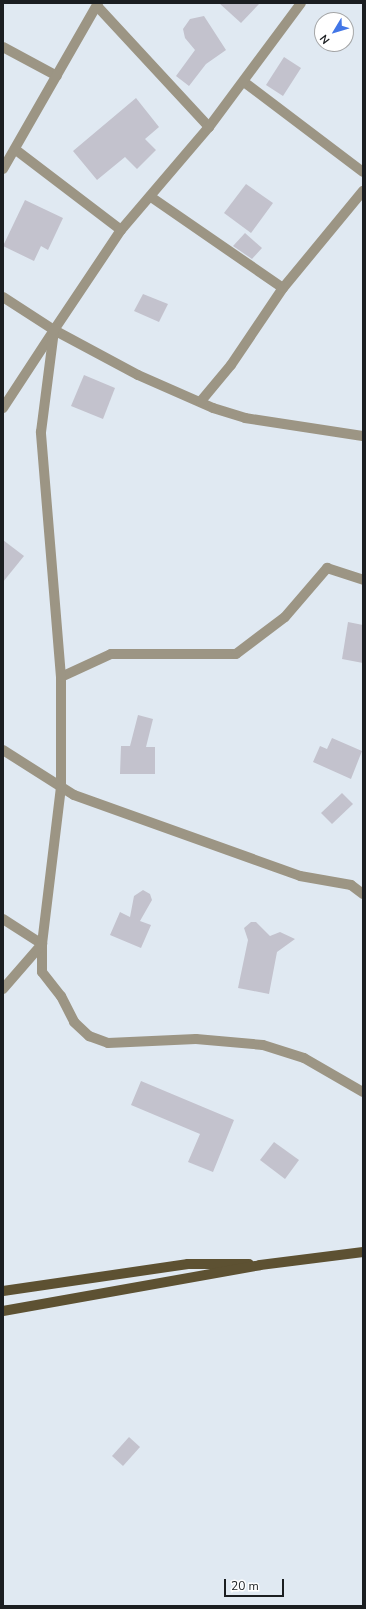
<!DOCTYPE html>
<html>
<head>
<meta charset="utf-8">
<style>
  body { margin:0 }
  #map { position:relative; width:366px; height:1609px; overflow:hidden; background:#e0e9f2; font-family:"Nunito Sans",sans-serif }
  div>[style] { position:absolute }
  .building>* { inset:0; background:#c3c2cd }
  .service>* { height:10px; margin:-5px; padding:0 5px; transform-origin:5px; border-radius:5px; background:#9c9584 }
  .minor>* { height:10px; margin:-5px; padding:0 5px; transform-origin:5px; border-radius:5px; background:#9c9584 }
  .tertiary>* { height:10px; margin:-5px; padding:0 5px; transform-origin:5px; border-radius:5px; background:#9c9584 }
  .primary>* { height:10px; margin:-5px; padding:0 5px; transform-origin:5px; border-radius:5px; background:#5d5132 }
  span { translate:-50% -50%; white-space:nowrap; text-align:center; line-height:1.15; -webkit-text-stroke:3.5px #fff; paint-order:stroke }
  .frame { position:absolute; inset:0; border:4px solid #1b1e21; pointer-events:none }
  .north { position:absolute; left:314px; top:12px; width:40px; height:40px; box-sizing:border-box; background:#fff; border:1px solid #a4a5a6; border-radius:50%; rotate:232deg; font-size:11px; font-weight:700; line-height:16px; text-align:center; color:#1b1e21 }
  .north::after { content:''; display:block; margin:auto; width:14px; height:18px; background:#4276e7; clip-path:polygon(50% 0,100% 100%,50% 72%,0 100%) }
  .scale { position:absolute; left:224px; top:1579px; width:60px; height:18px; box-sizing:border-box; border:2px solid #1b1e21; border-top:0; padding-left:5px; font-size:12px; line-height:14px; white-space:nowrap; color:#1b1e21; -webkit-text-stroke:3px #fff; paint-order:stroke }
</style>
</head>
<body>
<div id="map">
  <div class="building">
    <div style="clip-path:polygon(219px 3px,260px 3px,241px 23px)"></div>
    <div style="clip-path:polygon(204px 16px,226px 50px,206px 64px,189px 86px,176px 76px,195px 50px,185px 38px,183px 29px,190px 19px)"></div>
    <div style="clip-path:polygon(284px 57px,301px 68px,283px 96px,266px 85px)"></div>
    <div style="clip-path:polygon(136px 98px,159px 127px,145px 139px,156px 150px,137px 169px,125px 157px,97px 180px,73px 151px)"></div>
    <div style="clip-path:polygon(246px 184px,273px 203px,251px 233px,224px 213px)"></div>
    <div style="clip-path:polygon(25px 200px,63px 218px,48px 250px,41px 246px,34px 261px,3px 246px)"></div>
    <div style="clip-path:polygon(245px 233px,262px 248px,252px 259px,233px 246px)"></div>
    <div style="clip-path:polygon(143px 294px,168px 304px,159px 322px,134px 311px)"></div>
    <div style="clip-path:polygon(84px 375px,115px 388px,103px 419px,71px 406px)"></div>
    <div style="clip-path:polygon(3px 540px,24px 556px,3px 582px)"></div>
    <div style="clip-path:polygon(348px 622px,363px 625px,363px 663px,342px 659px)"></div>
    <div style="clip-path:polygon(138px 715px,153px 719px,146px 747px,155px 747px,155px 774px,120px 774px,121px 746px,130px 746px)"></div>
    <div style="clip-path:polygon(332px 738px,362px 751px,351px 779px,313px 762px,320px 746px,327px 749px)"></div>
    <div style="clip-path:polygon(342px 793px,353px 804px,332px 824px,321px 813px)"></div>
    <div style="clip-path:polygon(143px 890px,150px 894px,152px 900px,140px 921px,151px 925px,141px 948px,110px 935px,120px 912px,130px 917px,134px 896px)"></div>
    <div style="clip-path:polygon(256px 922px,270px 936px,280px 932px,295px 939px,277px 952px,269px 994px,238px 988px,248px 940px,244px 928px,251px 922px)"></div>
    <div style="clip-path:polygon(141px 1081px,234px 1120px,213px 1172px,188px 1162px,200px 1134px,131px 1105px)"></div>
    <div style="clip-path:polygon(274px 1142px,299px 1160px,285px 1179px,260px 1160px)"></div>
    <div style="clip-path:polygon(129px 1437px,140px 1447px,123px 1466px,112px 1456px)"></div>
  </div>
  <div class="service">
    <div style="left:97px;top:6px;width:165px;rotate:47.2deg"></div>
    <div style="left:244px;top:82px;width:149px;rotate:37.1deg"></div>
    <div style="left:16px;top:150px;width:132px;rotate:37.3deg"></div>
    <div style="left:151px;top:197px;width:160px;rotate:34.6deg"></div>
    <div style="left:3px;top:297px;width:61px;rotate:32.9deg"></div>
    <div style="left:54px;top:330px;width:95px;rotate:28.2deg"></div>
    <div style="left:138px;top:375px;width:82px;rotate:23.7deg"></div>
    <div style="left:213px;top:408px;width:34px;rotate:17deg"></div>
    <div style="left:245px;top:418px;width:119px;rotate:8.7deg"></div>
    <div style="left:201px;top:401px;width:47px;rotate:-50.2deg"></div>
    <div style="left:231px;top:365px;width:93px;rotate:-56deg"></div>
    <div style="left:283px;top:288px;width:126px;rotate:-50.5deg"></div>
    <div style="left:61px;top:677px;width:55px;rotate:-24.7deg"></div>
    <div style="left:111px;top:654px;width:125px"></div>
    <div style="left:236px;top:654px;width:61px;rotate:-37.1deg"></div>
    <div style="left:285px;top:617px;width:65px;rotate:-49.4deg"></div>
    <div style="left:327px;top:568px;width:38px;rotate:18deg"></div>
    <div style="left:3px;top:750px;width:84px;rotate:32.4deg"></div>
    <div style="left:74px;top:795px;width:240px;rotate:19.7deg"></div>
    <div style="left:300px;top:876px;width:52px;rotate:10deg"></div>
    <div style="left:351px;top:885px;width:15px;rotate:37deg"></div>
    <div style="left:42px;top:944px;width:28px;rotate:90deg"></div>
    <div style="left:42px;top:972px;width:31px;rotate:52deg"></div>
    <div style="left:61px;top:996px;width:29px;rotate:63deg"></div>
    <div style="left:74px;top:1022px;width:21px;rotate:43deg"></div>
    <div style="left:89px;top:1036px;width:20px;rotate:20deg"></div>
    <div style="left:108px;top:1043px;width:88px;rotate:-2.6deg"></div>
    <div style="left:196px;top:1039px;width:67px;rotate:5.1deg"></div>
    <div style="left:263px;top:1045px;width:43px;rotate:17.6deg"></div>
    <div style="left:304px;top:1058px;width:68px;rotate:30deg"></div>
  </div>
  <div class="minor">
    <div style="left:3px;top:47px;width:61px;rotate:28.2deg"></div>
    <div style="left:3px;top:169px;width:191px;rotate:-60.2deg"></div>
    <div style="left:3px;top:408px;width:93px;rotate:-56.8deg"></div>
    <div style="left:3px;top:919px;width:46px;rotate:32.7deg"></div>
  </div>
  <div class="tertiary">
    <div style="left:3px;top:989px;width:60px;rotate:-49.1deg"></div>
    <div style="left:42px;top:944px;width:158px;rotate:-83.1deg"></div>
    <div style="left:61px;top:787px;width:110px;rotate:-90deg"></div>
    <div style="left:61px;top:677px;width:246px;rotate:-94.7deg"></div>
    <div style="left:41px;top:432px;width:103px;rotate:-82.7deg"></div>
    <div style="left:54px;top:330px;width:120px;rotate:-56.2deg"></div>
    <div style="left:121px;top:230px;width:135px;rotate:-49.5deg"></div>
    <div style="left:209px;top:127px;width:154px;rotate:-53.4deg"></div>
  </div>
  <div class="primary">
    <div style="left:3px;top:1291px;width:187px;rotate:-8.3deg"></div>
    <div style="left:188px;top:1264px;width:61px"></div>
    <div style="left:3px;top:1311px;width:261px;rotate:-10.1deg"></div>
    <div style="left:260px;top:1265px;width:104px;rotate:-7.2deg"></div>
  </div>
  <div class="frame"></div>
  <div class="north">N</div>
  <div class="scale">20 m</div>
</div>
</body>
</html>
